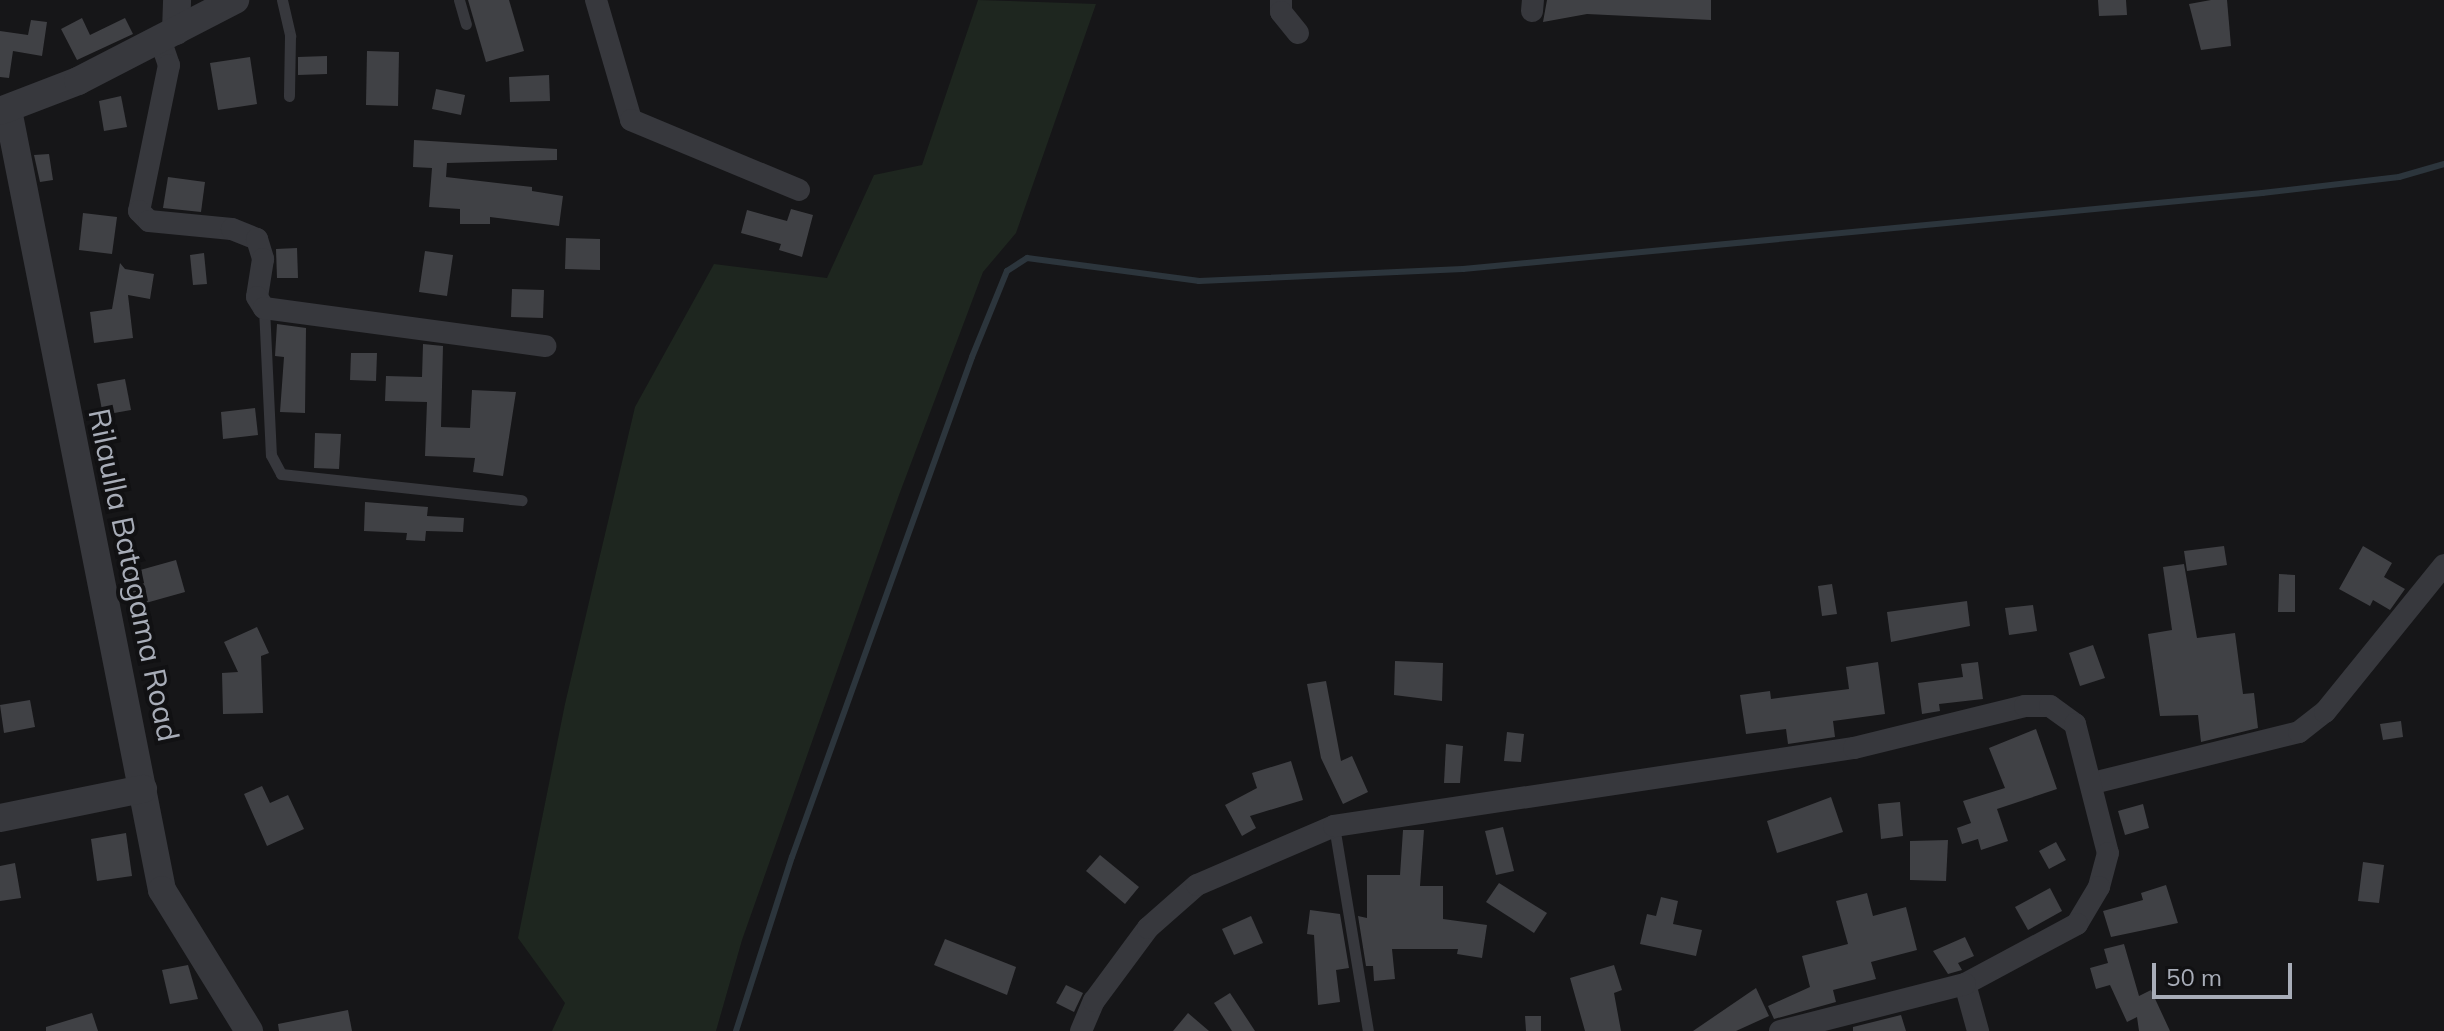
<!DOCTYPE html>
<html>
<head>
<meta charset="utf-8">
<style>
  body { margin:0 }
  #map { position:relative; width:2444px; height:1031px; overflow:hidden; background:#161618; font-family:Mulish,sans-serif }
  div>[style] { position:absolute }
  .green>* { inset:0; background:#1e261f }
  .stream>* { height:6px; margin:-3px; padding:0 3px; transform-origin:3px; border-radius:3px; background:#2c353c }
  .building>* { inset:0; background:#404145 }
  .service>* { height:11px; margin:-5.5px; padding:0 5.5px; transform-origin:5.5px; border-radius:5.5px; background:#37383d }
  .minor>* { height:22px; margin:-11px; padding:0 11px; transform-origin:11px; border-radius:11px; background:#37383d }
  .tertiary>* { height:28px; margin:-14px; padding:0 14px; transform-origin:14px; border-radius:14px; background:#37383d }
  span { translate:-50% -50%; white-space:nowrap; text-align:center; line-height:1.15; -webkit-text-stroke:8px #111113; paint-order:stroke }
  .street-label { font-size:30px; color:#a8adb8 }
  .scale { position:absolute; left:2152px; top:963px; width:140px; height:36px; box-sizing:border-box; border:4px solid #a8adb8; border-top:0; padding-left:10px; font-size:24px; line-height:28px; white-space:nowrap; color:#a8adb8; -webkit-text-stroke:6px #111113; paint-order:stroke }
</style>
</head>
<body>
<div id="map">
  <div class="green">
    <div style="clip-path:polygon(978px 0,1096px 4px,1016px 233px,983px 272px,899px 495px,742px 940px,716px 1031px,552px 1031px,565px 1003px,518px 938px,565px 704px,635px 407px,714px 264px,827px 278px,874px 175px,922px 165px)"></div>
  </div>
  <div class="stream">
    <div style="left:736px;top:1031px;width:183px;rotate:-72.2deg"></div>
    <div style="left:792px;top:857px;width:531px;rotate:-70.2deg"></div>
    <div style="left:972px;top:357px;width:93px;rotate:-67.9deg"></div>
    <div style="left:1007px;top:271px;width:24px;rotate:-33deg"></div>
    <div style="left:1027px;top:258px;width:174px;rotate:7.6deg"></div>
    <div style="left:1199px;top:281px;width:264px;rotate:-2.6deg"></div>
    <div style="left:1463px;top:269px;width:803px;rotate:-5.43deg"></div>
    <div style="left:2262px;top:193px;width:138px;rotate:-6.7deg"></div>
    <div style="left:2399px;top:177px;width:47px;rotate:-16.1deg"></div>
  </div>
  <div class="building">
    <div style="clip-path:polygon(468px 0,509px 0,524px 51px,486px 62px)"></div>
    <div style="clip-path:polygon(1547px 0,1711px 0,1711px 20px,1587px 14px,1543px 22px)"></div>
    <div style="clip-path:polygon(2098px 0,2126px 0,2127px 15px,2099px 16px)"></div>
    <div style="clip-path:polygon(2211px 0,2227px 0,2231px 46px,2201px 50px,2189px 4px)"></div>
    <div style="clip-path:polygon(82px 18px,90px 35px,125px 18px,133px 34px,77px 60px,61px 29px)"></div>
    <div style="clip-path:polygon(31px 20px,47px 22px,42px 56px,13px 51px,9px 78px,0 77px,0 31px,28px 35px)"></div>
    <div style="clip-path:polygon(367px 51px,399px 52px,398px 106px,366px 105px)"></div>
    <div style="clip-path:polygon(327px 56px,327px 74px,298px 75px,298px 57px)"></div>
    <div style="clip-path:polygon(250px 57px,257px 104px,218px 110px,210px 63px)"></div>
    <div style="clip-path:polygon(549px 75px,550px 101px,510px 102px,509px 77px)"></div>
    <div style="clip-path:polygon(436px 89px,465px 95px,461px 115px,432px 109px)"></div>
    <div style="clip-path:polygon(121px 96px,127px 127px,104px 131px,99px 101px)"></div>
    <div style="clip-path:polygon(414px 140px,557px 149px,557px 160px,447px 163px,446px 177px,532px 187px,532px 191px,563px 196px,559px 226px,490px 217px,490px 224px,460px 224px,460px 209px,429px 207px,432px 168px,413px 167px)"></div>
    <div style="clip-path:polygon(49px 154px,53px 180px,40px 182px,34px 155px)"></div>
    <div style="clip-path:polygon(168px 177px,205px 182px,201px 212px,163px 208px)"></div>
    <div style="clip-path:polygon(791px 209px,813px 215px,802px 257px,779px 250px,781px 244px,741px 233px,747px 210px,787px 221px)"></div>
    <div style="clip-path:polygon(83px 213px,117px 217px,112px 254px,79px 250px)"></div>
    <div style="clip-path:polygon(566px 238px,600px 239px,600px 270px,565px 269px)"></div>
    <div style="clip-path:polygon(297px 248px,298px 278px,277px 278px,276px 249px)"></div>
    <div style="clip-path:polygon(425px 251px,453px 255px,447px 296px,419px 292px)"></div>
    <div style="clip-path:polygon(204px 253px,207px 284px,193px 285px,190px 255px)"></div>
    <div style="clip-path:polygon(120px 263px,125px 269px,154px 274px,150px 299px,128px 295px,133px 338px,94px 343px,90px 312px,112px 309px)"></div>
    <div style="clip-path:polygon(512px 289px,544px 290px,543px 318px,511px 317px)"></div>
    <div style="clip-path:polygon(277px 324px,306px 328px,305px 413px,280px 412px,284px 357px,275px 356px)"></div>
    <div style="clip-path:polygon(423px 344px,443px 346px,441px 427px,470px 428px,472px 390px,516px 392px,503px 476px,473px 472px,475px 458px,425px 456px,427px 402px,385px 401px,386px 376px,422px 377px)"></div>
    <div style="clip-path:polygon(351px 353px,377px 353px,376px 381px,350px 380px)"></div>
    <div style="clip-path:polygon(125px 379px,131px 410px,103px 415px,97px 384px)"></div>
    <div style="clip-path:polygon(255px 408px,258px 435px,223px 439px,221px 412px)"></div>
    <div style="clip-path:polygon(315px 433px,341px 434px,339px 469px,314px 468px)"></div>
    <div style="clip-path:polygon(365px 502px,428px 507px,427px 516px,464px 518px,463px 532px,426px 531px,425px 541px,406px 540px,407px 533px,364px 531px)"></div>
    <div style="clip-path:polygon(2224px 546px,2227px 565px,2187px 571px,2184px 551px)"></div>
    <div style="clip-path:polygon(2363px 546px,2392px 563px,2384px 577px,2405px 589px,2390px 610px,2373px 600px,2370px 606px,2339px 589px)"></div>
    <div style="clip-path:polygon(176px 560px,185px 592px,135px 606px,126px 574px)"></div>
    <div style="clip-path:polygon(2184px 564px,2197px 638px,2235px 633px,2243px 694px,2254px 693px,2258px 728px,2201px 742px,2198px 715px,2160px 716px,2148px 634px,2172px 630px,2163px 567px)"></div>
    <div style="clip-path:polygon(2279px 574px,2295px 575px,2295px 612px,2278px 612px)"></div>
    <div style="clip-path:polygon(1832px 584px,1837px 614px,1822px 616px,1818px 586px)"></div>
    <div style="clip-path:polygon(1967px 601px,1970px 626px,1891px 642px,1887px 612px)"></div>
    <div style="clip-path:polygon(2033px 605px,2037px 631px,2009px 635px,2005px 608px)"></div>
    <div style="clip-path:polygon(257px 627px,269px 653px,261px 656px,263px 713px,223px 714px,222px 673px,238px 672px,224px 642px)"></div>
    <div style="clip-path:polygon(2093px 645px,2105px 678px,2080px 686px,2069px 653px)"></div>
    <div style="clip-path:polygon(1395px 661px,1443px 663px,1442px 701px,1394px 695px)"></div>
    <div style="clip-path:polygon(1878px 662px,1885px 714px,1833px 721px,1835px 737px,1788px 744px,1786px 729px,1746px 734px,1740px 695px,1770px 691px,1771px 699px,1849px 689px,1846px 667px)"></div>
    <div style="clip-path:polygon(1978px 662px,1983px 699px,1939px 704px,1940px 711px,1922px 714px,1918px 683px,1963px 677px,1961px 664px)"></div>
    <div style="clip-path:polygon(1326px 681px,1341px 761px,1352px 756px,1368px 792px,1343px 804px,1321px 758px,1307px 684px)"></div>
    <div style="clip-path:polygon(30px 700px,35px 727px,4px 733px,0 705px)"></div>
    <div style="clip-path:polygon(2401px 721px,2403px 737px,2383px 740px,2380px 724px)"></div>
    <div style="clip-path:polygon(2036px 729px,2057px 789px,1997px 809px,2008px 841px,1981px 850px,1978px 839px,1962px 844px,1957px 828px,1971px 823px,1963px 801px,2005px 788px,1989px 748px)"></div>
    <div style="clip-path:polygon(1507px 732px,1524px 734px,1521px 762px,1504px 761px)"></div>
    <div style="clip-path:polygon(1446px 744px,1463px 746px,1460px 783px,1444px 783px)"></div>
    <div style="clip-path:polygon(1291px 761px,1303px 800px,1250px 816px,1256px 828px,1242px 836px,1225px 805px,1257px 788px,1252px 773px)"></div>
    <div style="clip-path:polygon(262px 786px,270px 803px,288px 795px,304px 829px,267px 846px,244px 794px)"></div>
    <div style="clip-path:polygon(1831px 797px,1843px 832px,1777px 853px,1767px 821px)"></div>
    <div style="clip-path:polygon(1900px 802px,1903px 836px,1881px 839px,1878px 804px)"></div>
    <div style="clip-path:polygon(2143px 804px,2149px 828px,2125px 835px,2118px 811px)"></div>
    <div style="clip-path:polygon(1503px 827px,1514px 871px,1496px 875px,1485px 831px)"></div>
    <div style="clip-path:polygon(1403px 830px,1424px 830px,1420px 886px,1443px 886px,1443px 919px,1487px 925px,1482px 958px,1457px 954px,1458px 949px,1392px 949px,1395px 979px,1374px 981px,1373px 966px,1366px 966px,1358px 916px,1367px 918px,1367px 875px,1400px 875px)"></div>
    <div style="clip-path:polygon(126px 833px,132px 876px,97px 881px,91px 839px)"></div>
    <div style="clip-path:polygon(1948px 840px,1946px 881px,1910px 880px,1910px 841px)"></div>
    <div style="clip-path:polygon(2056px 842px,2066px 860px,2049px 869px,2039px 851px)"></div>
    <div style="clip-path:polygon(1100px 855px,1139px 887px,1125px 904px,1086px 871px)"></div>
    <div style="clip-path:polygon(2363px 862px,2384px 865px,2379px 903px,2358px 901px)"></div>
    <div style="clip-path:polygon(15px 863px,21px 898px,0 901px,0 866px)"></div>
    <div style="clip-path:polygon(1499px 883px,1547px 913px,1534px 933px,1486px 902px)"></div>
    <div style="clip-path:polygon(2166px 885px,2178px 923px,2111px 937px,2103px 911px,2143px 900px,2141px 893px)"></div>
    <div style="clip-path:polygon(2050px 888px,2062px 911px,2028px 930px,2015px 907px)"></div>
    <div style="clip-path:polygon(1867px 893px,1873px 916px,1906px 907px,1917px 950px,1871px 962px,1876px 979px,1833px 990px,1836px 1002px,1774px 1019px,1768px 1006px,1810px 987px,1802px 956px,1848px 944px,1836px 901px)"></div>
    <div style="clip-path:polygon(1661px 897px,1678px 901px,1673px 924px,1702px 930px,1696px 956px,1640px 944px,1647px 914px,1656px 916px)"></div>
    <div style="clip-path:polygon(1310px 910px,1340px 914px,1349px 968px,1336px 970px,1340px 1002px,1318px 1005px,1314px 935px,1307px 934px)"></div>
    <div style="clip-path:polygon(1251px 916px,1263px 943px,1234px 955px,1222px 929px)"></div>
    <div style="clip-path:polygon(1965px 937px,1974px 956px,1958px 963px,1962px 970px,1948px 974px,1933px 951px)"></div>
    <div style="clip-path:polygon(945px 939px,1016px 967px,1007px 995px,934px 965px)"></div>
    <div style="clip-path:polygon(2124px 944px,2139px 996px,2151px 990px,2170px 1031px,2139px 1031px,2137px 1017px,2127px 1022px,2110px 985px,2096px 989px,2090px 968px,2108px 963px,2104px 949px)"></div>
    <div style="clip-path:polygon(188px 965px,198px 999px,170px 1004px,162px 970px)"></div>
    <div style="clip-path:polygon(1614px 965px,1622px 990px,1614px 993px,1621px 1031px,1585px 1031px,1570px 978px)"></div>
    <div style="clip-path:polygon(1066px 985px,1083px 993px,1074px 1012px,1056px 1003px)"></div>
    <div style="clip-path:polygon(1756px 988px,1769px 1016px,1736px 1031px,1693px 1031px)"></div>
    <div style="clip-path:polygon(1230px 993px,1255px 1031px,1232px 1031px,1214px 1003px)"></div>
    <div style="clip-path:polygon(348px 1010px,352px 1031px,279px 1031px,278px 1024px)"></div>
    <div style="clip-path:polygon(92px 1013px,98px 1031px,46px 1031px,46px 1027px)"></div>
    <div style="clip-path:polygon(1188px 1013px,1209px 1031px,1173px 1031px)"></div>
    <div style="clip-path:polygon(1901px 1015px,1906px 1031px,1853px 1031px,1853px 1027px)"></div>
    <div style="clip-path:polygon(1525px 1016px,1541px 1016px,1541px 1031px,1526px 1031px)"></div>
  </div>
  <div class="service">
    <div style="left:282px;top:0;width:37px;rotate:77deg"></div>
    <div style="left:290px;top:36px;width:60px;rotate:91deg"></div>
    <div style="left:459px;top:0;width:25px;rotate:74deg"></div>
    <div style="left:264px;top:308px;width:147px;rotate:87.3deg"></div>
    <div style="left:271px;top:455px;width:21px;rotate:62deg"></div>
    <div style="left:281px;top:474px;width:242px;rotate:6.2deg"></div>
    <div style="left:1334px;top:826px;width:208px;rotate:80.6deg"></div>
  </div>
  <div class="minor">
    <div style="left:596px;top:0;width:125px;rotate:73.7deg"></div>
    <div style="left:631px;top:120px;width:182px;rotate:22.6deg"></div>
    <div style="left:1281px;top:0;width:12px;rotate:90deg"></div>
    <div style="left:1281px;top:12px;width:27px;rotate:51deg"></div>
    <div style="left:1532px;top:11px;width:11px;rotate:-85deg"></div>
    <div style="left:160px;top:39px;width:28px;rotate:71deg"></div>
    <div style="left:169px;top:65px;width:149px;rotate:101.6deg"></div>
    <div style="left:139px;top:211px;width:14px;rotate:45deg"></div>
    <div style="left:149px;top:221px;width:83px;rotate:5.5deg"></div>
    <div style="left:232px;top:229px;width:27px;rotate:22deg"></div>
    <div style="left:257px;top:239px;width:21px;rotate:73deg"></div>
    <div style="left:263px;top:259px;width:38px;rotate:99deg"></div>
    <div style="left:257px;top:297px;width:13px;rotate:58deg"></div>
    <div style="left:264px;top:308px;width:284px;rotate:7.7deg"></div>
    <div style="left:2093px;top:783px;width:212px;rotate:-13.9deg"></div>
    <div style="left:2299px;top:732px;width:33px;rotate:-38deg"></div>
    <div style="left:2325px;top:712px;width:189px;rotate:-51deg"></div>
    <div style="left:1965px;top:984px;width:49px;rotate:74.5deg"></div>
    <div style="left:1081px;top:1031px;width:33px;rotate:-67deg"></div>
    <div style="left:1094px;top:1001px;width:91px;rotate:-53.5deg"></div>
    <div style="left:1148px;top:928px;width:65px;rotate:-41.3deg"></div>
    <div style="left:1197px;top:885px;width:149px;rotate:-23.3deg"></div>
    <div style="left:1334px;top:826px;width:526px;rotate:-8.53deg"></div>
    <div style="left:1854px;top:748px;width:176px;rotate:-13.8deg"></div>
    <div style="left:2025px;top:706px;width:25px"></div>
    <div style="left:2050px;top:706px;width:31px;rotate:36deg"></div>
    <div style="left:2075px;top:724px;width:133px;rotate:75.7deg"></div>
    <div style="left:2108px;top:853px;width:35px;rotate:105deg"></div>
    <div style="left:2099px;top:887px;width:43px;rotate:120.7deg"></div>
    <div style="left:2077px;top:924px;width:127px;rotate:151.8deg"></div>
    <div style="left:1965px;top:984px;width:191px;rotate:165.7deg"></div>
  </div>
  <div class="tertiary">
    <div style="left:176px;top:31px;width:31px;rotate:-88deg"></div>
    <div style="left:8px;top:110px;width:795px;rotate:78.83deg"></div>
    <div style="left:162px;top:890px;width:166px;rotate:58.3deg"></div>
    <div style="left:0;top:111px;width:84px;rotate:-21deg"></div>
    <div style="left:78px;top:81px;width:177px;rotate:-27.3deg"></div>
    <div style="left:0;top:818px;width:146px;rotate:-11.5deg"></div>
  </div>
  <div class="street-label">
    <span style="left:134px;top:575px;rotate:78deg">Rilaulla Batagama Road</span>
  </div>
  <div class="scale">50 m</div>
</div>
</body>
</html>
